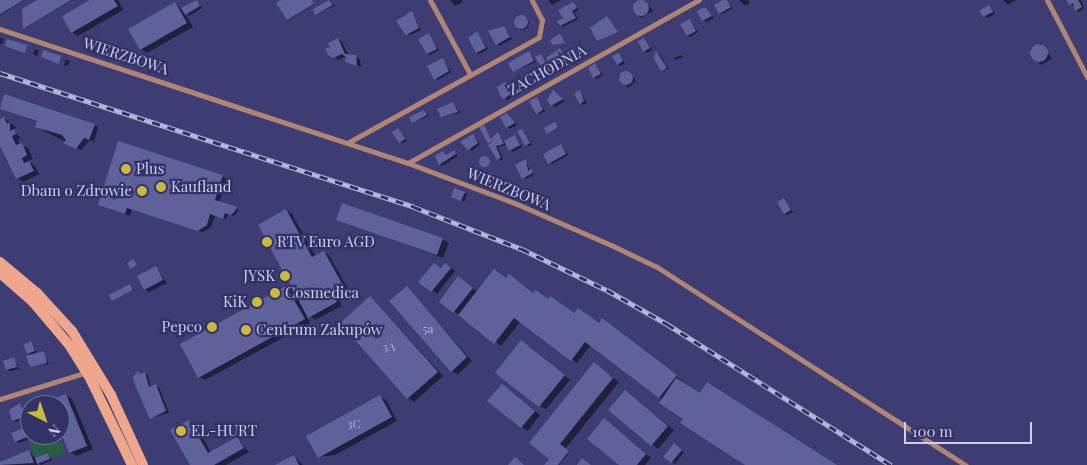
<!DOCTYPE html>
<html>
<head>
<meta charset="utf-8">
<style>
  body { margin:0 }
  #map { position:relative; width:1087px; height:465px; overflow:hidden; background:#3d3d73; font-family:"Playfair Display",serif }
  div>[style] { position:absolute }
  .green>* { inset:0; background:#255e44 }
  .shadow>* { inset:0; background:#0007 }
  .round { border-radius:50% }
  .building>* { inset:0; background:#5f619a }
  .street>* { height:5px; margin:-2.5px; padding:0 2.5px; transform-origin:2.5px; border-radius:2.5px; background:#b18574 }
  .secondary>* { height:10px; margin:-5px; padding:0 5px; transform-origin:5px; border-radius:5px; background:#eea78d }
  .rail>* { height:4.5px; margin-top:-2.25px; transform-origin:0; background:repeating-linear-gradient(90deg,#333267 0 8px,#b8bbdf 0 16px); box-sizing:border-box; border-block:1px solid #b8bbdf }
  .dots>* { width:14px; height:14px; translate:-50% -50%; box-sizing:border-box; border:2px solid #333267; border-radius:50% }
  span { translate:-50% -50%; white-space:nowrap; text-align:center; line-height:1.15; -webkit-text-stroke:4.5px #333267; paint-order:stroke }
  .number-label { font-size:12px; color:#b1b4da }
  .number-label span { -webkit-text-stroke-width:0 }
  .street-label { font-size:15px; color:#cccff0 }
  .poi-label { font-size:15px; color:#cccff0 }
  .left { translate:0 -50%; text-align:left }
  .right { translate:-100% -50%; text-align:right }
  .north { position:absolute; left:20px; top:395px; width:50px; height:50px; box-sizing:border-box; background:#333267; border:1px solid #70719e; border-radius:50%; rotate:139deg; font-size:14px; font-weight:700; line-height:20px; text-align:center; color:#cccff0 }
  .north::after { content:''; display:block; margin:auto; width:18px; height:22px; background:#cbba39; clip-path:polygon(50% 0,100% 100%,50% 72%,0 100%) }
  .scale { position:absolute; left:904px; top:422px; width:128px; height:22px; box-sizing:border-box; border:2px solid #cccff0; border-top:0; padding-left:6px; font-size:15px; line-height:18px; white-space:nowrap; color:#cccff0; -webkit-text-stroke:4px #333267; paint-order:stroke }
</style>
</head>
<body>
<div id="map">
  <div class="green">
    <div style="clip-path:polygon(39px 435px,57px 435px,65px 453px,50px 459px,47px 453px,35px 458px,28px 440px)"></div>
  </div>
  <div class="shadow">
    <div style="clip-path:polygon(0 0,25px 0,0 15px)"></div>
    <div style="clip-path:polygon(39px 0,70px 1px,25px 28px,24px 28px)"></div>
    <div style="clip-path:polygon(93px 0,118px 0,123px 10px,78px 36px,72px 32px)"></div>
    <div style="clip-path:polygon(284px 0,312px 0,314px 5px,288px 20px)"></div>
    <div style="clip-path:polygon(450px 0,462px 0,463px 2px,455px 6px)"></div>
    <div style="clip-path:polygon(548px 0,561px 0,552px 5px)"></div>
    <div style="clip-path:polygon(726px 0,733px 8px,722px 14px,720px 13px)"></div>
    <div style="clip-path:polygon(739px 0,748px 0,750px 3px,745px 6px)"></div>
    <div style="clip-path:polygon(1003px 0,1016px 0,1008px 5px)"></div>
    <div style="clip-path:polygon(1068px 0,1081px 0,1084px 8px,1079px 12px)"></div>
    <div style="clip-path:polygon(197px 1px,202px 8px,189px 16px,185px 13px,193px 27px,147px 53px,141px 49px,175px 4px,182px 9px)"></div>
    <div style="clip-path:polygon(330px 1px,335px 6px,316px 14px,314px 10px)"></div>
    <div style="clip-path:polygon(646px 1px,653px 11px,640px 18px,633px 8px)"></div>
    <div style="clip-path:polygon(573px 4px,579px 10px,574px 12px,578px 19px,563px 27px,561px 26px)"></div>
    <div style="clip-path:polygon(989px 6px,995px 14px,987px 18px,981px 11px)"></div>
    <div style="clip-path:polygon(705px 8px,714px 18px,706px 22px,703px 20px)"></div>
    <div style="clip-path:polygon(412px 13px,421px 30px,410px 35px,407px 34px)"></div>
    <div class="round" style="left:515px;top:16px;width:14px;height:14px"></div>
    <div style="clip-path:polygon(690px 20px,698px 32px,690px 37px,687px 35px)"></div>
    <div style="clip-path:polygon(504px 27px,512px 39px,499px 46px,490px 31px)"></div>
    <div style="clip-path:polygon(477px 33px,488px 49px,479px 54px,476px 52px)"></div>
    <div style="clip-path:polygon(429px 35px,439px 50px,430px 55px,428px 54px)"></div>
    <div style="clip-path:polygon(0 38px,4px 39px,2px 44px,0 44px)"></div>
    <div style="clip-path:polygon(338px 39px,342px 42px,349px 56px,360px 59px,361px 67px,346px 62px,348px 55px,338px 60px,334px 57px)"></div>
    <div style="clip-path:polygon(644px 39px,652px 50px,647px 53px,644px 51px)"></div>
    <div style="clip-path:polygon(1041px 43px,1052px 59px,1040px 65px,1030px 49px)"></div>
    <div style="clip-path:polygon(35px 49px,39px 50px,37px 56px,33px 54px)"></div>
    <div style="clip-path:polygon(560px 49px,568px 61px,555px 69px,553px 67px)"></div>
    <div style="clip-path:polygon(577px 49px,584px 58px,578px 61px,571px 52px)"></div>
    <div style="clip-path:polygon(529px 53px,536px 62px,514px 71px)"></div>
    <div style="clip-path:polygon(619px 54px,625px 63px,620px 66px,618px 64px)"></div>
    <div style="clip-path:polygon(655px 54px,659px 54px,669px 69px,662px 70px)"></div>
    <div style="clip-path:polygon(541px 55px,553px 74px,549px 76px,547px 74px)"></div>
    <div style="clip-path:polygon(682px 55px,683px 57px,675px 60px,674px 58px)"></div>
    <div style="clip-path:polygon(66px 59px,70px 61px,68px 66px,64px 65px)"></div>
    <div style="clip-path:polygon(443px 59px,451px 72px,438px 80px,435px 79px)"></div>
    <div style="clip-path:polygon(595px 65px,603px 75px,597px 79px,594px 77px)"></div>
    <div style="clip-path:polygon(629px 71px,636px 81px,628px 88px,618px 77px)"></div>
    <div style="clip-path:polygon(508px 86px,516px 93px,508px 100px,501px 96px)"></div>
    <div style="clip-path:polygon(580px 92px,587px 103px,583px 105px,581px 103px)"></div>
    <div style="clip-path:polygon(556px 93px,565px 101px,555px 107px,552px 105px)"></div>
    <div style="clip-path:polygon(537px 99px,545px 111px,540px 114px,537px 113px)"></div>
    <div style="clip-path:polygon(453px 103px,460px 113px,442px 116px)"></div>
    <div style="clip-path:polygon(1px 109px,94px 125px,98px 127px,94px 142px,90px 140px,81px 150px,37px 127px,38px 122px)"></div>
    <div style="clip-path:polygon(424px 111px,429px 116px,413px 122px)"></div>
    <div style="clip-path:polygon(507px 114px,517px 125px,510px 129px,507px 127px)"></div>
    <div style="clip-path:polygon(4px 118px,16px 127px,13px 131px,21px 138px,18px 139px,20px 145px,28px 148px,33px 159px,28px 161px,35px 166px,39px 174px,23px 182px,17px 178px,0 143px,0 120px)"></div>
    <div style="clip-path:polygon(483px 126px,492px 139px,498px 134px,504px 142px,515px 136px,522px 147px,513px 152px,507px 145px,498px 147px,503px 159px,500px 161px,488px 143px)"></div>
    <div style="clip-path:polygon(398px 130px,407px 141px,402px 143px,400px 142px)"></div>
    <div style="clip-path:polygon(522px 130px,532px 145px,529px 146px,526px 145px)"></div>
    <div style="clip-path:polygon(473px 135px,480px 144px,472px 151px,462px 142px)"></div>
    <div style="clip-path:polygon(561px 145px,568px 155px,552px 164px,549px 163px)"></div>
    <div style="clip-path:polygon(443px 152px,447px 156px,454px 152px,458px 156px,442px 166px,440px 164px)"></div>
    <div style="clip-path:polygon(486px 156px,491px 160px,483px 166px,479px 160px)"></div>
    <div style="clip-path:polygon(526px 161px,530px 171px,535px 174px,526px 179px,523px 178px)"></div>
    <div style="clip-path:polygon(491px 173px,497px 181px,492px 184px,486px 176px)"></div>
    <div style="clip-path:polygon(222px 176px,227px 179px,219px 203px,239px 210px,234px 216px,228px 214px,226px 219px,215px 216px,211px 227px,203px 232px,132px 209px,130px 216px,99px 205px)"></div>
    <div style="clip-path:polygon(464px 193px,467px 194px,464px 202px,455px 198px)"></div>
    <div style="clip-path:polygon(784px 199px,793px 212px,787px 215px,785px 214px)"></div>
    <div style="clip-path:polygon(286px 210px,292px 214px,316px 257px,324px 252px,329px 255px,349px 291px,338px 297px,342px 306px,315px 320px,306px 314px,310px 323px,205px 380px,199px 377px,286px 287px,296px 293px)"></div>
    <div style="clip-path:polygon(337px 219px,442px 239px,449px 243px,443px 258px)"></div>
    <div style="clip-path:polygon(450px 267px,455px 271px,437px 294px,420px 281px)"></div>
    <div style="clip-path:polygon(156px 268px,167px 283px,149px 292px,145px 289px)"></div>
    <div style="clip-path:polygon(507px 279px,575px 314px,600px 324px,609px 324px,700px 395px,835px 465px,748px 465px,591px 345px,577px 363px,520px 322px,501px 346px,440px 301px,463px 281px,478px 292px)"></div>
    <div style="clip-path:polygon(131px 286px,134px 290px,113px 300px,130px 285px)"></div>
    <div style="clip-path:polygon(407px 288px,472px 361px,458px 374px,451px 371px)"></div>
    <div style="clip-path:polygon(370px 297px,443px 376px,414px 402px,408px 398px)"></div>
    <div style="clip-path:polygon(31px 343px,37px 352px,31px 355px,28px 353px)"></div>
    <div style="clip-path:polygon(528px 345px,570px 380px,546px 409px,540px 406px)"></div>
    <div style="clip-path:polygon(43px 353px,49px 364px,31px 366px)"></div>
    <div style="clip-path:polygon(14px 359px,19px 369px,10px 371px,7px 370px)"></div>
    <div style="clip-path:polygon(594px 364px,619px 382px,565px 449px,569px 453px,559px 465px,545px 465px)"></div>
    <div style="clip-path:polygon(139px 373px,148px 375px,151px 388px,159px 387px,169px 413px,151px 418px)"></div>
    <div style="clip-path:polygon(502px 385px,540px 415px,528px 431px,521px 427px)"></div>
    <div style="clip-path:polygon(625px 391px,674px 430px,658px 449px,610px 410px)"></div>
    <div style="clip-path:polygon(66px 395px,72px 399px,93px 449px,77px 456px,70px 452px,60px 426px,60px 405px,51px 405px)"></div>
    <div style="clip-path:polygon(380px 397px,386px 400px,397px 421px,335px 455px,319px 457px)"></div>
    <div style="clip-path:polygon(20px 404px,27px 418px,16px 422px,13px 420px)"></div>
    <div style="clip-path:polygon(30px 420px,30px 435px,36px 436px,19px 443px,16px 441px,28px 428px)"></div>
    <div style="clip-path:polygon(189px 421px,196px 425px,211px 453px,237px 438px,249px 452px,226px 465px,191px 465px)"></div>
    <div style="clip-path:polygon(610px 424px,651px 458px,645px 465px,620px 465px)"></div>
    <div style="clip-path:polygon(676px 446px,684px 452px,675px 464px,665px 456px)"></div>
    <div style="clip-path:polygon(29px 451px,36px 459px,48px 454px,52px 460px,41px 465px,37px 462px,38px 465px,0 465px)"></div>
    <div style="clip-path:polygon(294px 456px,303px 465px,277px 465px)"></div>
  </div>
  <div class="building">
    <div style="clip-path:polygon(0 0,24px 0,0 14px)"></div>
    <div style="clip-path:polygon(37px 0,71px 0,23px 29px,22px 9px)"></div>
    <div style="clip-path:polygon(90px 0,114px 0,118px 6px,71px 33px,62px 16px)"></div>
    <div style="clip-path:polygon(197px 0,200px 6px,185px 15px,181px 8px)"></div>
    <div style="clip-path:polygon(281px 0,312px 0,314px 4px,287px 20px,276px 3px)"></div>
    <div style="clip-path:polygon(329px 0,333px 5px,315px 15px,313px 9px)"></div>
    <div style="clip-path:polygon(723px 0,727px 0,731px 7px,719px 14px,714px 5px)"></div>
    <div style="clip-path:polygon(1066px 0,1078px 0,1082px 7px,1075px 11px,1073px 3px,1069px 5px)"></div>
    <div class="round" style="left:633px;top:0;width:16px;height:16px"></div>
    <div style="clip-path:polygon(175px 2px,187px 23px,140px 50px,128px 29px)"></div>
    <div style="clip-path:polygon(573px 2px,577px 8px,572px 11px,576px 18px,560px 26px,557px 21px,563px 18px,558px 10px)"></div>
    <div style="clip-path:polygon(989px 5px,993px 12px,983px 17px,979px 11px)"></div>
    <div style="clip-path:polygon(705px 7px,712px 16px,702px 21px,697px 11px)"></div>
    <div style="clip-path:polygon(412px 11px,419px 28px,406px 35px,396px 21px)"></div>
    <div class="round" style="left:514px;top:15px;width:14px;height:14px"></div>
    <div style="clip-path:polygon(607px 16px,618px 32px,597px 41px,590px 28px)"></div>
    <div style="clip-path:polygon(690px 19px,696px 31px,687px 36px,680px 24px)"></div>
    <div style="clip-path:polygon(504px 26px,510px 37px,496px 45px,488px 31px)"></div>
    <div style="clip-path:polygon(477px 31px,486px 48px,476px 53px,468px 38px)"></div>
    <div style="clip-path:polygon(429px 33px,437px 49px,427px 54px,418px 39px)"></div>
    <div style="clip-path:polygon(560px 34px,565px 43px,553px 45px,550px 40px)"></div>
    <div style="clip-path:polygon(338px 38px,345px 54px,356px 55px,357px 66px,345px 62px,346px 57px,342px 54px,333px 58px,328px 55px,325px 49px,330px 47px,328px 43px)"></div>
    <div style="clip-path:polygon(644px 38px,650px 48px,643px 52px,638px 41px)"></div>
    <div style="clip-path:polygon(7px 39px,27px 45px,25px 53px,5px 46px)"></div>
    <div class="round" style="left:1030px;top:44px;width:18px;height:18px"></div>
    <div style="clip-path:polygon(577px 47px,582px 56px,574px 60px,569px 52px)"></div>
    <div style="clip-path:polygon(560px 48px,566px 59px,552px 68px,546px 58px)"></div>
    <div style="clip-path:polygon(43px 50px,61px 56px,59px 64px,41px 57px)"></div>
    <div style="clip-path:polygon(529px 51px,534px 61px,513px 72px,508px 63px)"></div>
    <div style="clip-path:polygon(656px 51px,667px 68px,661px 71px,654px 59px)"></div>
    <div style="clip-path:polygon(619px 53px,623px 61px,617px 65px,612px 56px)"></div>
    <div style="clip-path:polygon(541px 54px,551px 72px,546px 75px,535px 57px)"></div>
    <div style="clip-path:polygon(443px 58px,449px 71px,434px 80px,427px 66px)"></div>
    <div style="clip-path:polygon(595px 63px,601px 74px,593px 78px,588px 68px)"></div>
    <div class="round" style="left:619px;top:71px;width:14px;height:14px"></div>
    <div style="clip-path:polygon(505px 82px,515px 91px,504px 99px,500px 96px,497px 87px)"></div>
    <div style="clip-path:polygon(553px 90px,563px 99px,551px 106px,547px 100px)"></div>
    <div style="clip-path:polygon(580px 90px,584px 101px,580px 104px,574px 94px)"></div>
    <div style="clip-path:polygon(4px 94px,95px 124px,89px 140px,84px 138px,76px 149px,63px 143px,66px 140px,62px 135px,35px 127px,37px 121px,0 109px)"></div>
    <div style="clip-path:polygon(537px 97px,543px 110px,536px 114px,529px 101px)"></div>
    <div style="clip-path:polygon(453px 102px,458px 112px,441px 117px,437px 109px)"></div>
    <div style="clip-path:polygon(424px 110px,427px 115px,412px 123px,409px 117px)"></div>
    <div style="clip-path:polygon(507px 113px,515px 123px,506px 128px,500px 117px)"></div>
    <div style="clip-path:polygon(4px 117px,7px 124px,10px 122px,10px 131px,14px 129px,16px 134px,12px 136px,16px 145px,22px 143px,27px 155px,22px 158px,24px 163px,29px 161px,34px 171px,16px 179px,0 146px,0 119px)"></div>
    <div style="clip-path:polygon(555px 122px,558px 127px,547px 134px,544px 128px)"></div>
    <div style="clip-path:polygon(484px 125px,491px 139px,498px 132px,504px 144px,496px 146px,501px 158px,497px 160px,488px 145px,494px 140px,488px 144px,479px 127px)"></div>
    <div style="clip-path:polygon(398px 128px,405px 139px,399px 143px,392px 132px)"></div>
    <div style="clip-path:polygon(522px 129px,530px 143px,525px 146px,517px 131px)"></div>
    <div style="clip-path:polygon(473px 134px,478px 143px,468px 150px,460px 142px)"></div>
    <div style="clip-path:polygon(515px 135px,520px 145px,509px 151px,504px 141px)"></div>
    <div style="clip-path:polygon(118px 141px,223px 175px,215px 200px,237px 207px,235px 211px,231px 215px,225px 213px,223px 219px,210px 214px,207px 225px,198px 231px,127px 208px,125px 214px,98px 205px)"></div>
    <div style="clip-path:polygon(561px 144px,566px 154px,548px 164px,543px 154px)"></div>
    <div style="clip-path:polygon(454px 150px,456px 154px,439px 165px,435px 156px,443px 151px,446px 155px)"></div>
    <div class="round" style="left:478.5px;top:155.5px;width:11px;height:11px"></div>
    <div style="clip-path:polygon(526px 159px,528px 171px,531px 169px,533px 173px,522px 179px,515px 165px)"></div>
    <div class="round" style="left:485px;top:173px;width:10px;height:10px"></div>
    <div style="clip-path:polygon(454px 188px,465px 192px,461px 201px,451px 197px)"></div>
    <div style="clip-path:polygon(784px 198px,791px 210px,784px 214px,777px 202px)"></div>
    <div style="clip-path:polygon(342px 203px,443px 238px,437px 255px,336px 220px)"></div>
    <div style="clip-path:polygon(286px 209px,312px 257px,324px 251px,345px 289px,333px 295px,337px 302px,308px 318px,258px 225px)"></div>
    <div style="clip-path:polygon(133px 259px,137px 265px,130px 269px,127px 263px)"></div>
    <div style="clip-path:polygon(434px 263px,441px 268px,445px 263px,451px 268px,431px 292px,418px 282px)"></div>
    <div style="clip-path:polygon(156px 266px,163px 280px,144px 290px,137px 276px)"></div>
    <div style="clip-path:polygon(494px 269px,506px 278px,509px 274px,533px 293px,536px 290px,548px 299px,550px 296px,574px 313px,578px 308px,599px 323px,602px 318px,677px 375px,659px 398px,585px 342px,571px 361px,514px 318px,494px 344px,458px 315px)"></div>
    <div style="clip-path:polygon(458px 276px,473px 288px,453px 313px,439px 302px)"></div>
    <div style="clip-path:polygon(130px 284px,133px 290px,112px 301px,109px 295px)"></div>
    <div style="clip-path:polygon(286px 286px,305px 319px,198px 378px,180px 344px)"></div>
    <div style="clip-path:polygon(407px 286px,467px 357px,451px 372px,389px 301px)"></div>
    <div style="clip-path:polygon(370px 296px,438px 372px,407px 399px,340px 323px)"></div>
    <div style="clip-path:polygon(521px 340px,565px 375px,539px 407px,495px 373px)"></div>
    <div style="clip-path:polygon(31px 341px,35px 351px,27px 354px,23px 345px)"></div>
    <div style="clip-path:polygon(44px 351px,47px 363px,30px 367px,26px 356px)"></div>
    <div style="clip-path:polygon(14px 357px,17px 367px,6px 370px,3px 361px)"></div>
    <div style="clip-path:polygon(594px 362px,613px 378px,560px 444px,569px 451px,558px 465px,544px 465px,549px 459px,529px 443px)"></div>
    <div style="clip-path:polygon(138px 371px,140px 374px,145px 372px,149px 387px,156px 384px,166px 411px,150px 419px,135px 385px,133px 377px)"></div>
    <div style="clip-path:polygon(676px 378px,700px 393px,707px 382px,837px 465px,745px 465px,680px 423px,683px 419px,659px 403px)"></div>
    <div style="clip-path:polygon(502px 384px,535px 411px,521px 428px,487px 401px)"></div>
    <div style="clip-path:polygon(625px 390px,668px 426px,651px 446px,608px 410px)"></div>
    <div style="clip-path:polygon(66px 394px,87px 446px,69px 453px,60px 430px,60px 405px,50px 405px,49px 401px)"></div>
    <div style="clip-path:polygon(380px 395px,392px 417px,318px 458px,306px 436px)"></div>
    <div style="clip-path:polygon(20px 403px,25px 417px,12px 421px,9px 410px)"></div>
    <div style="clip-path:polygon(30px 418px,30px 436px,15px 442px,11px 433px,27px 427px,24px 421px)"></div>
    <div style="clip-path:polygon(604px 418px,646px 454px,637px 465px,619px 465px,587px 439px)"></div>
    <div style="clip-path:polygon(189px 420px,208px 453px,237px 437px,244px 448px,214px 465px,190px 465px,170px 430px)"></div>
    <div style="clip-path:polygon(674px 443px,682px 450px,671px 463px,663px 457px)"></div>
    <div style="clip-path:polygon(29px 450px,34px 463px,0 465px,0 462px)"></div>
    <div style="clip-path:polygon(48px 453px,50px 459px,37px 464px,35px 458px)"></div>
    <div style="clip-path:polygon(294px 455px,299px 465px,275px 465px)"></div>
    <div style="clip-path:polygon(515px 457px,524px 465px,508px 465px)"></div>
    <div style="clip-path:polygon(582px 458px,591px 465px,577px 465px)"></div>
  </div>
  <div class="street">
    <div style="left:430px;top:0;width:84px;rotate:61.6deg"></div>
    <div style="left:1047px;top:0;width:87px;rotate:62.5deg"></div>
    <div style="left:0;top:29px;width:429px;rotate:18.2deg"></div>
    <div style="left:408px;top:163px;width:116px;rotate:20.6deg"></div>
    <div style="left:517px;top:204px;width:103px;rotate:23.6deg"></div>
    <div style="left:611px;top:245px;width:51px;rotate:25.6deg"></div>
    <div style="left:657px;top:267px;width:367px;rotate:32.7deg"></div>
    <div style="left:349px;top:142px;width:217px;rotate:-28.9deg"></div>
    <div style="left:539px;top:37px;width:17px;rotate:-80deg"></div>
    <div style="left:542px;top:20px;width:22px;rotate:-117deg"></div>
    <div style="left:408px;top:163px;width:334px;rotate:-29.3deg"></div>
    <div style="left:0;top:399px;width:91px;rotate:-17.2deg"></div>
  </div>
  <div class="secondary">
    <div style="left:0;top:262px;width:48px;rotate:40deg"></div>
    <div style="left:37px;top:293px;width:52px;rotate:47.4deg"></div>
    <div style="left:72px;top:331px;width:75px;rotate:58.6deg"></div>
    <div style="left:111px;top:395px;width:77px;rotate:65.4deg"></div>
    <div style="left:0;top:273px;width:44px;rotate:41.3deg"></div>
    <div style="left:33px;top:302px;width:57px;rotate:49.9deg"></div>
    <div style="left:70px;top:346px;width:36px;rotate:58deg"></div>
    <div style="left:89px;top:376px;width:99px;rotate:64.2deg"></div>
  </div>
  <div class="rail">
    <div style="left:0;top:73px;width:435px;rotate:17.9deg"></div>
    <div style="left:414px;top:207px;width:116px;rotate:21.3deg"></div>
    <div style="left:522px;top:249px;width:94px;rotate:25.8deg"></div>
    <div style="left:607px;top:290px;width:69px;rotate:29.5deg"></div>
    <div style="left:667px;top:324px;width:265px;rotate:32.2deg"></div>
  </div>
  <div class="dots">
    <div style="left:126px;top:169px;background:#cbba39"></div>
    <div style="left:161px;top:187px;background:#cbba39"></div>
    <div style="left:142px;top:191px;background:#cbba39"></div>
    <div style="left:267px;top:242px;background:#cbba39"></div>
    <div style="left:285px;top:276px;background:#cbba39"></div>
    <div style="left:275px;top:293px;background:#cbba39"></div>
    <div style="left:257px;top:302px;background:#cbba39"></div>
    <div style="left:212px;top:327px;background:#cbba39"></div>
    <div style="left:246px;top:330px;background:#cbba39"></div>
    <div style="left:181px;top:431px;background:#cbba39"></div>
  </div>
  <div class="number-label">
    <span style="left:428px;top:329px">5a</span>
    <span style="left:389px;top:347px">3A</span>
    <span style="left:354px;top:424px">3C</span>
  </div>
  <div class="street-label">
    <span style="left:126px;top:56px;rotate:18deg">WIERZBOWA</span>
    <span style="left:547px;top:70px;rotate:-29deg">ZACHODNIA</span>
    <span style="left:509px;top:189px;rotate:22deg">WIERZBOWA</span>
  </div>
  <div class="poi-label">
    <span class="left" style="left:136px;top:169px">Plus</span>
    <span class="left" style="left:171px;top:187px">Kaufland</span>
    <span class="right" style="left:132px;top:191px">Dbam o Zdrowie</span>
    <span class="left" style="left:277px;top:242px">RTV Euro AGD</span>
    <span class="right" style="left:275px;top:276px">JYSK</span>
    <span class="left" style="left:285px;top:293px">Cosmedica</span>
    <span class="right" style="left:247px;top:302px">KiK</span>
    <span class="right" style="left:202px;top:327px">Pepco</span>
    <span class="left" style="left:256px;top:330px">Centrum Zakupów</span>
    <span class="left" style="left:191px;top:431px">EL-HURT</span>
  </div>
  <div class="north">N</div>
  <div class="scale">100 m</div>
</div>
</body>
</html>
